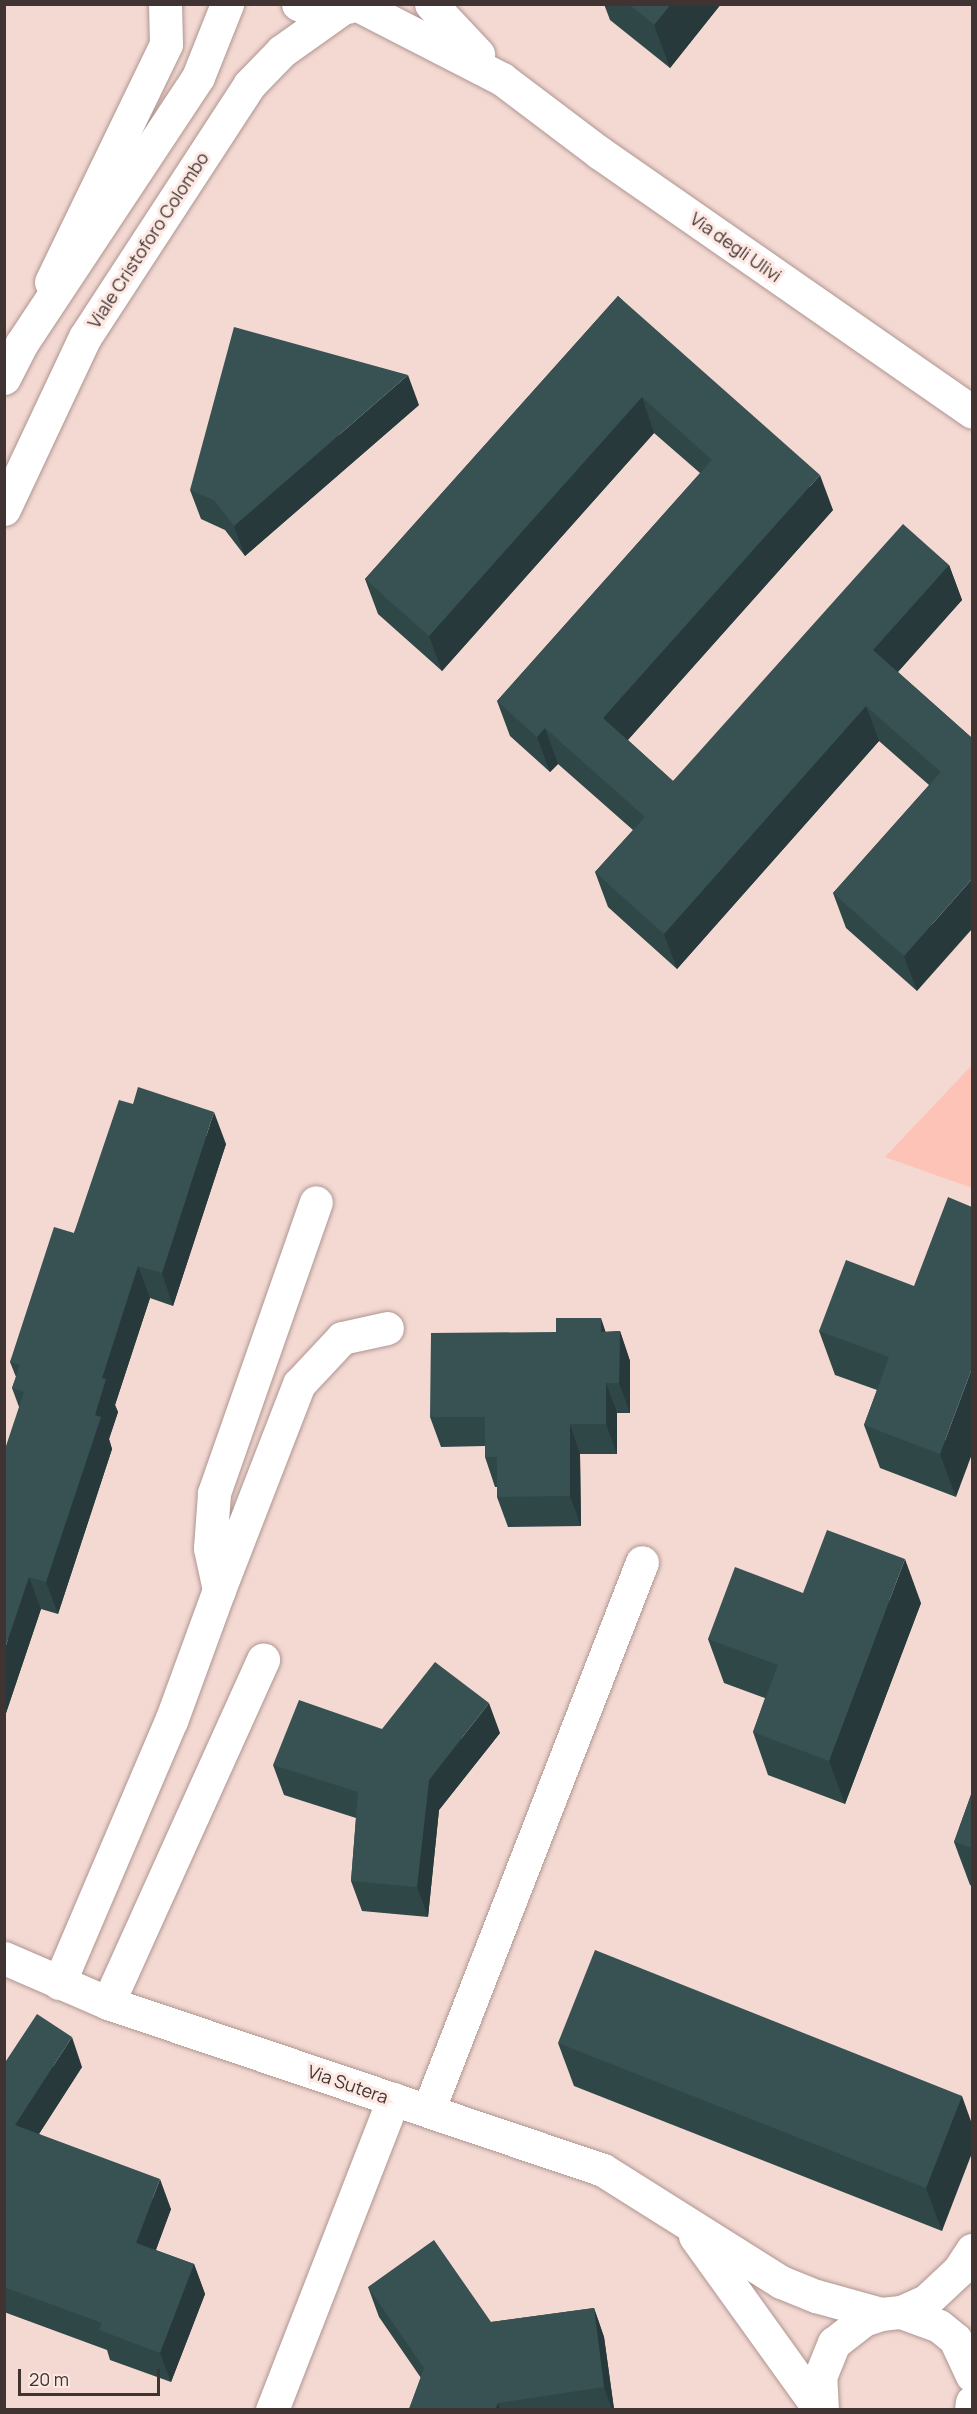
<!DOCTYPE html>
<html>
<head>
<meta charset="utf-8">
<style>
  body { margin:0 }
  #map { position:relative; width:977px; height:2414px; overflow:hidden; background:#f4d9d3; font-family:Manrope,sans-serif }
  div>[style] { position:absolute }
  .green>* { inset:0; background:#fdc3b7 }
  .roads { filter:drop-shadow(0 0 2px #af9590) drop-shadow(0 0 2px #af9590) }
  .street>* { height:33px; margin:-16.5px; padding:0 16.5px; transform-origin:16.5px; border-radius:16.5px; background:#fff }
  .primary>* { height:33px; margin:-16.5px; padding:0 16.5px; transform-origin:16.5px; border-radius:16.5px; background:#fff }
  .wall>* { inset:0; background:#304748 }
  .shaded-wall>* { inset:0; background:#27393b }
  .building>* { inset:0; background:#385254 }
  span { translate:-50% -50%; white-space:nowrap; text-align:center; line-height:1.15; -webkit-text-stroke:6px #fee8e3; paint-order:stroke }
  .street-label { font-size:18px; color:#3f3432 }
  .frame { position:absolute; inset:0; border:6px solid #3f3432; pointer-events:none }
  .scale { position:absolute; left:18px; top:2369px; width:142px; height:27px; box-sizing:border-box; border:3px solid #3f3432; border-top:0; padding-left:8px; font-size:18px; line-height:21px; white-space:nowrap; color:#3f3432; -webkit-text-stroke:4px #fee8e3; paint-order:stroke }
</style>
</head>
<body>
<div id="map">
  <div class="green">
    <div style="clip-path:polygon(972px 1065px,972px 1188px,885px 1157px)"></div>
  </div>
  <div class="roads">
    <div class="street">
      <div style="left:356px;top:4px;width:164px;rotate:27.2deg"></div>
      <div style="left:502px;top:79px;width:123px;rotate:37.1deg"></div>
      <div style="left:600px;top:153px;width:453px;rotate:34.8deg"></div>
      <div style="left:431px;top:4px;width:69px;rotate:46.8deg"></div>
      <div style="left:51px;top:282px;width:264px;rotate:-64.2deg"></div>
      <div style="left:166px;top:44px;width:40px;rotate:-91.4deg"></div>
      <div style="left:219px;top:1590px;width:221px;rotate:-68.8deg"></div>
      <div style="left:299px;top:1384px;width:63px;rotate:-46.9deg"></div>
      <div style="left:342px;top:1338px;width:46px;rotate:-12.5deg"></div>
      <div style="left:4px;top:1958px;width:113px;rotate:23.4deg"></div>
      <div style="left:108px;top:2003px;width:522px;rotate:18.64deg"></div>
      <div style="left:603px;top:2170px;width:210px;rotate:32.2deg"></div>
      <div style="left:781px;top:2282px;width:38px;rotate:22deg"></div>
      <div style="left:816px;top:2296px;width:67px;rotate:15.5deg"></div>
      <div style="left:59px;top:1983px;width:285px;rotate:-66.9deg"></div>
      <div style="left:171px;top:1721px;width:140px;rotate:-69.9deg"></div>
      <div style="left:219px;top:1590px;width:43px;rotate:-102.1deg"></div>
      <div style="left:210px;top:1548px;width:55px;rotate:-85.8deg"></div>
      <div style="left:214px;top:1493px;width:308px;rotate:-70.7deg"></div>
      <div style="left:108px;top:2003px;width:377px;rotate:-65.7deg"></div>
      <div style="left:428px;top:2111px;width:589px;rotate:-68.7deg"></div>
      <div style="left:695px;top:2236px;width:214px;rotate:54.3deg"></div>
      <div style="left:901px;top:2312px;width:27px;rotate:-24deg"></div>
      <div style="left:926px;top:2301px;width:45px;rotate:-43.2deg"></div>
      <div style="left:959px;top:2270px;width:24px;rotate:-57deg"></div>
      <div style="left:272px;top:2410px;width:334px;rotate:-68.7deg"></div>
      <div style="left:822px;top:2410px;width:33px;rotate:-93deg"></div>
      <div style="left:820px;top:2377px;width:37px;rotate:-68deg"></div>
      <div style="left:834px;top:2343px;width:37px;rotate:-38deg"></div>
      <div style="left:863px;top:2320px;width:19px;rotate:-18deg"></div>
      <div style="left:881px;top:2314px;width:20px;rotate:-6deg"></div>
      <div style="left:901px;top:2312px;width:40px;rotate:20.2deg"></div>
      <div style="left:939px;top:2326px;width:21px;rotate:39deg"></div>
      <div style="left:955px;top:2339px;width:40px;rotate:65deg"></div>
      <div style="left:971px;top:2410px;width:8px;rotate:-83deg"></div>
    </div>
    <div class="primary">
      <div style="left:298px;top:4px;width:15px;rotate:23deg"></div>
      <div style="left:312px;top:10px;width:36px;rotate:-5deg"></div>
      <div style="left:4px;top:378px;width:39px;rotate:-63deg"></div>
      <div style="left:22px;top:343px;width:319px;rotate:-56.5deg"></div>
      <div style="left:198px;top:77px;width:79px;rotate:-68.3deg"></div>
      <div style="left:4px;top:509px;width:190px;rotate:-64.8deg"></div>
      <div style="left:85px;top:337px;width:301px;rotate:-56.9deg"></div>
      <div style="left:249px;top:85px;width:47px;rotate:-45.9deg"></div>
      <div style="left:282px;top:51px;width:72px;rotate:-35.4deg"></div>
    </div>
  </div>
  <div class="wall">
    <div style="clip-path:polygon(604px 4px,721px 4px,670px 68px,610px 20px)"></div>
    <div style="clip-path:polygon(618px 296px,833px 510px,628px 740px,673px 781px,949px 565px,962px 600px,898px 672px,972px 738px,917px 991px,846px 928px,833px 893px,929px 785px,879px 741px,677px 969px,608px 907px,595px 872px,633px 830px,558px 764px,550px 772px,510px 736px,497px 701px,700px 473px,654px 433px,442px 671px,378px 614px,365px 579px)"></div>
    <div style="clip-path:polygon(419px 405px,245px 556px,225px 530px,201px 519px,190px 490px)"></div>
    <div style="clip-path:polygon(133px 1104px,226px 1144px,173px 1306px,150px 1298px,115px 1405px,118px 1412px,109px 1439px,112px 1449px,58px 1614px,41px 1609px,4px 1719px,19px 1407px,12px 1388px,16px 1377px,10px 1362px,74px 1233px)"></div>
    <div style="clip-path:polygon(914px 1286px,956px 1497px,880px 1468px,864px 1425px,877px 1390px,835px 1375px,819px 1331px)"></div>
    <div style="clip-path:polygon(620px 1331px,630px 1361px,630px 1413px,617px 1413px,617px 1454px,580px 1454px,581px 1526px,508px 1527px,497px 1497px,497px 1487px,495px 1487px,485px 1457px,485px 1446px,441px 1447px,430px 1417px,605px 1332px)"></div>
    <div style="clip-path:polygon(803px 1593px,921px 1603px,845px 1804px,768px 1775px,753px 1732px,765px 1698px,724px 1683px,708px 1639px)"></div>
    <div style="clip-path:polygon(500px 1733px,439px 1810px,428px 1917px,362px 1911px,351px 1881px,356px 1818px,284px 1795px,273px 1765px)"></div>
    <div style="clip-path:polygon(972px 1792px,972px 1886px,970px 1885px,954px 1842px)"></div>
    <div style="clip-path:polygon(558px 2043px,962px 2096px,942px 2231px,574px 2086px)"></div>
    <div style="clip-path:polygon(4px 2064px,82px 2067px,39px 2134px,171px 2209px,156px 2250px,194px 2264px,205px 2294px,171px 2382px,110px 2360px,107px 2350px,4px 2312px)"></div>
    <div style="clip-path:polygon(368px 2287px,491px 2322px,594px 2308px,604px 2337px,614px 2409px,409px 2409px,421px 2378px,379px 2317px)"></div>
  </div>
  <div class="shaded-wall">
    <div style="clip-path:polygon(671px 4px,721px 4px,670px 68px,654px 25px)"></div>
    <div style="clip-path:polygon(408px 375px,419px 405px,245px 556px,234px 526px)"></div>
    <div style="clip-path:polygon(642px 397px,654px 433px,442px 671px,429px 636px)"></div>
    <div style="clip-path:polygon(820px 475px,833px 510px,616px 753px,603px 718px)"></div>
    <div style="clip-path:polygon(949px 565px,962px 600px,886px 685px,873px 650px)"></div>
    <div style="clip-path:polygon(866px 706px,879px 741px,677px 969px,664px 934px)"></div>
    <div style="clip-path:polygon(545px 728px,558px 764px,550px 772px,537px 737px)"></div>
    <div style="clip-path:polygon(972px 879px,972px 929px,917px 991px,904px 956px)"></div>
    <div style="clip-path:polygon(214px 1112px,226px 1144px,173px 1306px,162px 1273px)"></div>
    <div style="clip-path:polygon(138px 1266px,150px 1298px,115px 1405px,118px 1412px,109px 1439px,112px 1449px,58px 1614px,46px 1582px,95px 1415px,102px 1378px)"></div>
    <div style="clip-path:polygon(601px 1318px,611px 1348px,601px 1332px)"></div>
    <div style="clip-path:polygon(620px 1331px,630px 1361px,630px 1413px,619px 1383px)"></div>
    <div style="clip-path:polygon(972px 1368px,972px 1454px,956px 1497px,940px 1454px)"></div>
    <div style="clip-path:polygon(606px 1383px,617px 1413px,617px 1454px,606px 1424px)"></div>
    <div style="clip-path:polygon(570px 1424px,580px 1454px,581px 1526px,570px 1496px)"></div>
    <div style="clip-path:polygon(905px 1559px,921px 1603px,845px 1804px,829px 1761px)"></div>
    <div style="clip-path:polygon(29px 1577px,41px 1609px,4px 1719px,4px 1651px)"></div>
    <div style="clip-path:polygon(489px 1703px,500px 1733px,439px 1810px,428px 1917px,417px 1887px,429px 1780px)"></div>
    <div style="clip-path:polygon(72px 2037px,82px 2067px,26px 2154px,15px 2125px)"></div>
    <div style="clip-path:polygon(962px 2096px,972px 2124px,972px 2153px,942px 2231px,926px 2188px)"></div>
    <div style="clip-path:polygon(160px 2179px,171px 2209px,147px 2273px,136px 2243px)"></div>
    <div style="clip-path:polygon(194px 2264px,205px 2294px,171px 2382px,160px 2353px)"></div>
    <div style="clip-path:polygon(594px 2308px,604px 2337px,614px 2409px,612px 2409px,604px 2387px)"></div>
    <div style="clip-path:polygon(498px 2403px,500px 2409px,495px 2409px)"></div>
  </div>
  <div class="building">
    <div style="clip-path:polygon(629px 4px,671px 4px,654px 25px)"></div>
    <div style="clip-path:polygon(618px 296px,820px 475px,603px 718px,673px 781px,903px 524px,949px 565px,873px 650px,972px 738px,972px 879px,904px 956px,833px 893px,941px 772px,866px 706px,664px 934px,595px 872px,645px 817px,545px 728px,537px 737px,497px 701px,712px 460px,642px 397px,429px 636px,365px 579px)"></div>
    <div style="clip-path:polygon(234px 327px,408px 375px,234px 526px,214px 500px,190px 490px)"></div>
    <div style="clip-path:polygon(138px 1087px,214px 1112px,162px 1273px,138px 1266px,102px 1378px,106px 1379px,95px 1415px,101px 1417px,46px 1582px,29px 1577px,4px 1651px,4px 1452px,24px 1392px,12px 1388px,20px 1365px,10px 1362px,54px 1227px,74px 1233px,119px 1100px,133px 1104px)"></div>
    <div style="clip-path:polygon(948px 1197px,972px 1207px,972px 1368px,940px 1454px,864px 1425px,889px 1357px,819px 1331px,846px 1260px,914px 1286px)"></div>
    <div style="clip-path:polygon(556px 1318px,601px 1318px,601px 1332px,620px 1331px,619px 1383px,606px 1383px,606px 1424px,570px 1424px,570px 1496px,497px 1497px,497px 1457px,485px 1457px,485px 1417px,430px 1417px,431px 1333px,556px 1332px)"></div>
    <div style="clip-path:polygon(827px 1530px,905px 1559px,829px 1761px,753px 1732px,778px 1665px,708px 1639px,735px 1567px,803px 1593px)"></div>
    <div style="clip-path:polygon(435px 1662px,489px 1703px,429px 1780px,417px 1887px,351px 1881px,358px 1792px,273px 1765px,299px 1700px,382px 1729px)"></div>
    <div style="clip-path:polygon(972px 1792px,972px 1848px,954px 1842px)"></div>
    <div style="clip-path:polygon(595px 1950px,962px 2096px,926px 2188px,558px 2043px)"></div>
    <div style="clip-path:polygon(37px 2014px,72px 2037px,15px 2125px,160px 2179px,136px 2243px,194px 2264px,160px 2353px,99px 2330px,102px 2323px,4px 2287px,4px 2064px)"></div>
    <div style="clip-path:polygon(434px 2240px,491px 2322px,594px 2308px,604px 2387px,498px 2403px,495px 2409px,409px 2409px,424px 2368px,368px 2287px)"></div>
  </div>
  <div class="street-label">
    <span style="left:148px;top:240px;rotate:-57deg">Viale Cristoforo Colombo</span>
    <span style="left:736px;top:247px;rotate:35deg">Via degli Ulivi</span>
    <span style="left:348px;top:2084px;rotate:19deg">Via Sutera</span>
  </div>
  <div class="frame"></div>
  <div class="scale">20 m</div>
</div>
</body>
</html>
